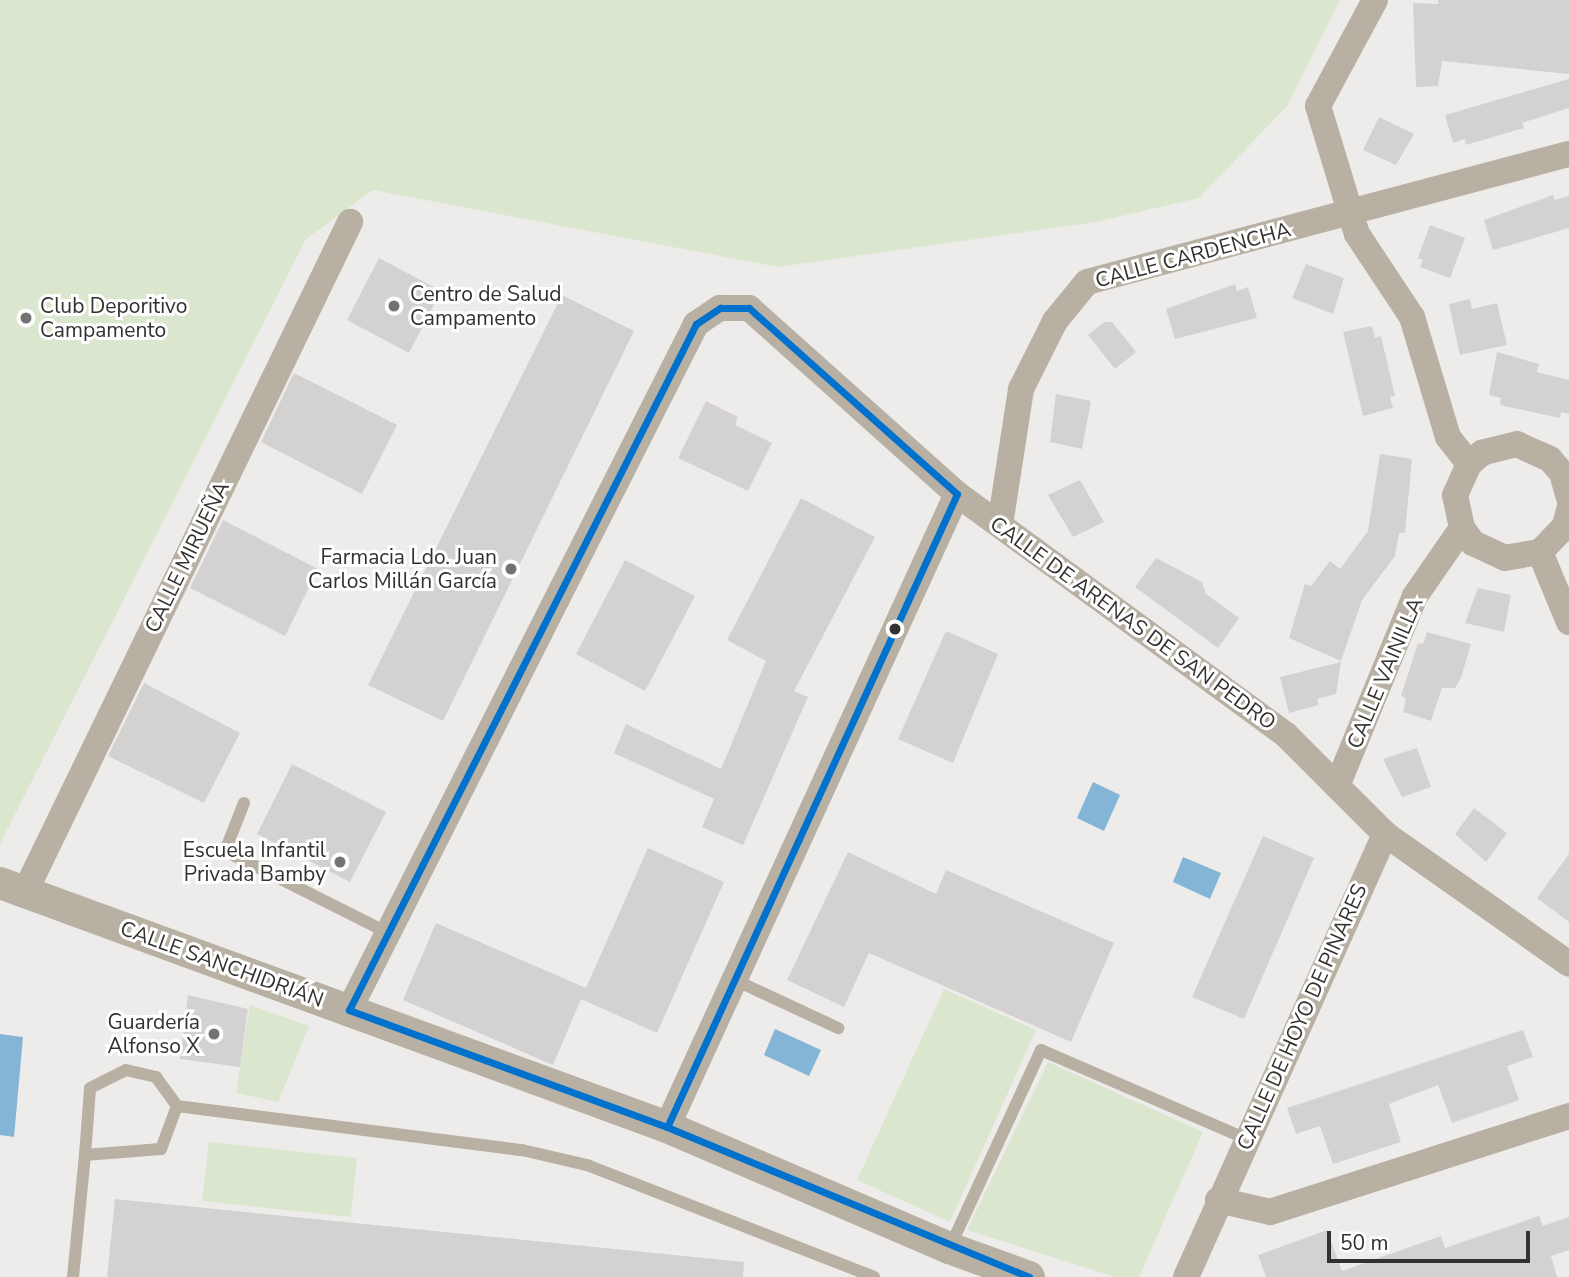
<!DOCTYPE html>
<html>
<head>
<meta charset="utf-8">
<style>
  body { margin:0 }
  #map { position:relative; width:1569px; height:1277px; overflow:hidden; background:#eeecea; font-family:"Nunito Sans",sans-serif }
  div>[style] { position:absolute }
  .green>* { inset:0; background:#dae7ce }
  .water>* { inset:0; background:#84b5d6 }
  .building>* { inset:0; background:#d4d2d0 }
  .service>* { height:12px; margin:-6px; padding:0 6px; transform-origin:6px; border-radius:6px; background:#b7b0a3 }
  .minor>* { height:26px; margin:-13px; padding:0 13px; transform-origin:13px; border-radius:13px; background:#b7b0a3 }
  .tertiary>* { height:32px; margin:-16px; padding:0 16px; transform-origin:16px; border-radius:16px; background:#b7b0a3 }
  .bus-1>* { height:7px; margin:-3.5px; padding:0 3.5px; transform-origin:3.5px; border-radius:3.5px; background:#0072ce }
  .dots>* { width:19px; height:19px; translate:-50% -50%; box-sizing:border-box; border:4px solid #fff; border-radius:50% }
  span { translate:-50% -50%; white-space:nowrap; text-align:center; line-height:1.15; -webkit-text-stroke:6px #fff; paint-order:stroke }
  .street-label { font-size:21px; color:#323130 }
  .poi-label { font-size:21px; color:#323130 }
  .left { translate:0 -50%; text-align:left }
  .right { translate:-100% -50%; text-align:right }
  .scale { position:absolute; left:1327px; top:1231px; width:203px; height:32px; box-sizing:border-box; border:4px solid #323130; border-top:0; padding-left:9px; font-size:21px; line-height:24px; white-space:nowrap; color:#323130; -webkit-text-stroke:5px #fff; paint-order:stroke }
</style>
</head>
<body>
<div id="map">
  <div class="green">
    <div style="clip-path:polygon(0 0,1340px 0,1287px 106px,1199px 198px,1096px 222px,778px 267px,373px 190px,306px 239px,0 844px)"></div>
    <div style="clip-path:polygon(944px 989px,1036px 1030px,950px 1222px,857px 1180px)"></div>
    <div style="clip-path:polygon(250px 1005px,309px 1026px,278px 1102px,236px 1093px)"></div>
    <div style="clip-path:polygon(1048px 1062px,1203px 1132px,1139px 1277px,1115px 1277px,967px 1230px)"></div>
    <div style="clip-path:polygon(209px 1142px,357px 1158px,351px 1217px,202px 1201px)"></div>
  </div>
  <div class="water">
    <div style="clip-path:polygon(1093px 782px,1120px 795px,1104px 831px,1077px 818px)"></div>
    <div style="clip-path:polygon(1183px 857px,1221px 873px,1210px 899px,1173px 882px)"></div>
    <div style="clip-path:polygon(775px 1029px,821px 1050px,809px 1076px,764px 1055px)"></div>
    <div style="clip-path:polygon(0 1034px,23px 1037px,14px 1137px,0 1135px)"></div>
  </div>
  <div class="building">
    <div style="clip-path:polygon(1438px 0,1569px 0,1569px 74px,1442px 61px,1438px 86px,1416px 87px,1413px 3px,1438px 4px)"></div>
    <div style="clip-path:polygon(1569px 79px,1569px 108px,1522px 123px,1524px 128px,1466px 145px,1465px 139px,1453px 143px,1445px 115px)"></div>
    <div style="clip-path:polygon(1379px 117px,1414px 134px,1396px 165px,1363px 150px)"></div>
    <div style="clip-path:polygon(1553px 195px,1555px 200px,1569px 196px,1569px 228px,1493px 250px,1484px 220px)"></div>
    <div style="clip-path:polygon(1430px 225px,1465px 238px,1450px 278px,1420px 267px,1423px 260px,1418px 258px)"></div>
    <div style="clip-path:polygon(379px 258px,441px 291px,409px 353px,347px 320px)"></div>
    <div style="clip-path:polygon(1306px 264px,1344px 278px,1333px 314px,1292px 298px)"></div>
    <div style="clip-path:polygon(1235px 284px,1237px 291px,1248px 287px,1257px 318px,1175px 339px,1166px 309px)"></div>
    <div style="clip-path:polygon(562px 295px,634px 331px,443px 721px,368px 685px)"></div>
    <div style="clip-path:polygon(1470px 299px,1472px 309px,1497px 303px,1507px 345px,1460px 355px,1449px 304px)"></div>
    <div style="clip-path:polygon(1104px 322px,1112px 322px,1136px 352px,1115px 369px,1088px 335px)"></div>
    <div style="clip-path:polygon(1372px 326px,1375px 338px,1381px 336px,1395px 396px,1390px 397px,1393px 408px,1363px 416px,1343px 332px)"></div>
    <div style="clip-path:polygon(1497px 352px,1539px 364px,1537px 372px,1569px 380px,1569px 414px,1561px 412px,1560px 418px,1500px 405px,1501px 398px,1489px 395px)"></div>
    <div style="clip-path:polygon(294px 373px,397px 425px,362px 494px,261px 442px)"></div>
    <div style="clip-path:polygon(1056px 394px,1091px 401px,1082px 449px,1050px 442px)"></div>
    <div style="clip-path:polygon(706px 401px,738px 417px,735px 425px,772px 443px,748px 491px,678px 458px)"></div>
    <div style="clip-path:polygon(1380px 454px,1412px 459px,1405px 533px,1399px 533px,1395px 556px,1362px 600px,1341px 661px,1289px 638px,1305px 584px,1311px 586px,1330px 561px,1340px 569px,1368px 531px)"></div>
    <div style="clip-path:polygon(1080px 480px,1104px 522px,1073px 537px,1048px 495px)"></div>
    <div style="clip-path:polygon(801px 498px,875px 537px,794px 691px,808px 697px,743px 845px,702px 827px,714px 799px,614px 753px,626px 724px,721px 769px,766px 661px,727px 640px)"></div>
    <div style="clip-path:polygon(223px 520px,318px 569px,285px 636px,190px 588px)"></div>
    <div style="clip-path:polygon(1156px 558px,1202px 582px,1206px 594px,1239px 618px,1218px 648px,1135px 587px)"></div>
    <div style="clip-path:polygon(625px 560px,695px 596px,645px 691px,576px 654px)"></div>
    <div style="clip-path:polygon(1478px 588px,1511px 595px,1504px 632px,1465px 623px)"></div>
    <div style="clip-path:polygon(946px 631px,998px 654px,953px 763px,898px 739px)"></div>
    <div style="clip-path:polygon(1427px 632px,1471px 644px,1461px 678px,1455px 688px,1442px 688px,1431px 721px,1403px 712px,1406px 698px,1401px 696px,1418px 643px,1423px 644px)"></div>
    <div style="clip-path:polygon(1341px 662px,1336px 694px,1317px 699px,1319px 705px,1289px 713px,1280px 677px)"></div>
    <div style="clip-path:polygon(144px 683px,240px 733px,204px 803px,108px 756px)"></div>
    <div style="clip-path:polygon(1417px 748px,1431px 787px,1402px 797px,1383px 759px)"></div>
    <div style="clip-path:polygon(292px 764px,386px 812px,350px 882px,257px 834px)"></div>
    <div style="clip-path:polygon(1474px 808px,1507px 833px,1486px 862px,1455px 834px)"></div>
    <div style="clip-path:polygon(1263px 836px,1314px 858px,1244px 1019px,1192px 997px)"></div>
    <div style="clip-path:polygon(648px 848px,724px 882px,657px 1033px,581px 999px,553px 1065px,403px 1000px,436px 923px,586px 988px)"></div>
    <div style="clip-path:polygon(848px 852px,936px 894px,946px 870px,1114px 943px,1071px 1042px,869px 953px,844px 1007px,787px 980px)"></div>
    <div style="clip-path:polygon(1569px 854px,1569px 922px,1537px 898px)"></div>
    <div style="clip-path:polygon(188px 995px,248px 1009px,240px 1067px,180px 1059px)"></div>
    <div style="clip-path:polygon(1523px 1030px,1533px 1057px,1507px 1066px,1519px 1100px,1452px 1123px,1438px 1085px,1389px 1104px,1401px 1142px,1333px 1164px,1320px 1126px,1296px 1134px,1287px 1108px)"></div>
    <div style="clip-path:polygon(115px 1199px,744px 1262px,743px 1277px,107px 1277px)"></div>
    <div style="clip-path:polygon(1539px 1216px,1543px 1226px,1569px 1217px,1569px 1250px,1551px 1256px,1557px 1277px,1266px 1277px,1258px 1255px,1327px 1230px,1342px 1271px,1441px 1236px,1445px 1248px)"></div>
  </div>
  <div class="service">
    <div style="left:244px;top:803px;width:46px;rotate:111.6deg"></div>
    <div style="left:227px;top:846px;width:13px;rotate:51deg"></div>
    <div style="left:235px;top:856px;width:169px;rotate:26.7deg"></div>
    <div style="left:735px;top:980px;width:114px;rotate:25deg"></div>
    <div style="left:85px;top:1155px;width:67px;rotate:-85.7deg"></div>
    <div style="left:90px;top:1088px;width:40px;rotate:-26.6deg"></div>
    <div style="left:126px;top:1070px;width:31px;rotate:13deg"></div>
    <div style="left:156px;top:1077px;width:36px;rotate:54deg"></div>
    <div style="left:950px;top:1247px;width:217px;rotate:-65.2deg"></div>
    <div style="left:1041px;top:1050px;width:224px;rotate:23.4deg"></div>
    <div style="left:73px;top:1277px;width:123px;rotate:-84.4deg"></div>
    <div style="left:85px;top:1155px;width:76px;rotate:-4.5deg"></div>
    <div style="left:161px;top:1149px;width:46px;rotate:-69.6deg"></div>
    <div style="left:177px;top:1106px;width:348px;rotate:7.3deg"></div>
    <div style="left:522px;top:1150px;width:67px;rotate:13deg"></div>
    <div style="left:587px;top:1165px;width:308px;rotate:21.3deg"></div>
  </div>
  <div class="minor">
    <div style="left:1375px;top:0;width:120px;rotate:118.3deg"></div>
    <div style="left:1318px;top:106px;width:134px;rotate:73.1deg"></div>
    <div style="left:1357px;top:234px;width:100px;rotate:56.5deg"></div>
    <div style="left:1412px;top:317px;width:125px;rotate:73.3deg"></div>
    <div style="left:1448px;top:437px;width:34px;rotate:52deg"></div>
    <div style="left:1569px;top:498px;width:26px;rotate:-106deg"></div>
    <div style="left:1562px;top:473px;width:18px;rotate:-131deg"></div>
    <div style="left:1550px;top:459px;width:36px;rotate:-156deg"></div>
    <div style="left:1517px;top:444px;width:36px;rotate:166deg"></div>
    <div style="left:1482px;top:453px;width:17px;rotate:140deg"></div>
    <div style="left:1469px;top:464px;width:34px;rotate:114deg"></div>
    <div style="left:1455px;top:495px;width:34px;rotate:78deg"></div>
    <div style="left:1462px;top:528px;width:19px;rotate:54deg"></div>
    <div style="left:1473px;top:543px;width:35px;rotate:25deg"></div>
    <div style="left:1505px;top:558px;width:36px;rotate:-10deg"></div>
    <div style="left:1540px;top:552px;width:36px;rotate:-46deg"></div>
    <div style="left:1565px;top:526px;width:16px;rotate:-76deg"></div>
    <div style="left:1000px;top:525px;width:138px;rotate:-81.2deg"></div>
    <div style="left:1021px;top:389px;width:76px;rotate:-63.4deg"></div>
    <div style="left:1055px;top:321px;width:50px;rotate:-50.6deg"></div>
    <div style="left:1087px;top:282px;width:499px;rotate:-14.9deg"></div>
    <div style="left:1540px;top:552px;width:76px;rotate:67.5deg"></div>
    <div style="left:1337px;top:786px;width:205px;rotate:-67.7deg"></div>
    <div style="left:1415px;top:596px;width:83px;rotate:-55.3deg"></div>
    <div style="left:25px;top:892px;width:745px;rotate:-64.12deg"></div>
    <div style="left:349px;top:1010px;width:769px;rotate:-63.17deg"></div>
    <div style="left:696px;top:324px;width:29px;rotate:-34deg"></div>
    <div style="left:720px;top:308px;width:29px"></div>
    <div style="left:749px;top:308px;width:279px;rotate:41.8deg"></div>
    <div style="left:957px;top:494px;width:408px;rotate:36.2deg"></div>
    <div style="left:1286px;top:735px;width:140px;rotate:45deg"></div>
    <div style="left:1385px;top:834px;width:225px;rotate:35.2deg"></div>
    <div style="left:667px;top:1127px;width:696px;rotate:-65.39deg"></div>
    <div style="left:1218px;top:1200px;width:53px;rotate:13deg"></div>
    <div style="left:1270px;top:1212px;width:314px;rotate:-17.8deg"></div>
    <div style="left:1186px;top:1277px;width:486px;rotate:-65.8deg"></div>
  </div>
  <div class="tertiary">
    <div style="left:0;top:883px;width:710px;rotate:20.09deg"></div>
    <div style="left:667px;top:1127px;width:307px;rotate:23.2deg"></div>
    <div style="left:949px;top:1248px;width:85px;rotate:19.9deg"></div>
  </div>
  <div class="bus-1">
    <div style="left:720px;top:308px;width:29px"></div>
    <div style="left:749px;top:308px;width:279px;rotate:41.8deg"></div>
    <div style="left:957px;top:494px;width:696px;rotate:114.61deg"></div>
    <div style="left:667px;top:1127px;width:339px;rotate:-159.8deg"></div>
    <div style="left:349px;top:1010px;width:769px;rotate:-63.17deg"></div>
    <div style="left:696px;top:324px;width:29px;rotate:-34deg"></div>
    <div style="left:667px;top:1127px;width:392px;rotate:22.5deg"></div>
  </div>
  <div class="dots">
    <div style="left:394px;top:306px;background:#747271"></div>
    <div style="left:26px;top:318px;background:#747271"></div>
    <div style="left:511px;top:569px;background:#747271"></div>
    <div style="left:895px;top:629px;background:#323130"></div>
    <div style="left:340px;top:862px;background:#747271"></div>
    <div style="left:214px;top:1034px;background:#747271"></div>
  </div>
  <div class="street-label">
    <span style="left:1193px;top:255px;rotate:-15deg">CALLE CARDENCHA</span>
    <span style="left:187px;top:557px;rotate:-64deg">CALLE MIRUEÑA</span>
    <span style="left:1133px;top:623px;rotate:36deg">CALLE DE ARENAS DE SAN PEDRO</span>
    <span style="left:1385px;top:673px;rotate:-67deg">CALLE VAINILLA</span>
    <span style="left:222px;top:964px;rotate:20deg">CALLE SANCHIDRIÁN</span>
    <span style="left:1302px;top:1017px;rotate:-66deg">CALLE DE HOYO DE PINARES</span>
  </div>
  <div class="poi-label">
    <span class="left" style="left:410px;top:306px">Centro de Salud<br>Campamento</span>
    <span class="left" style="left:40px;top:318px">Club Deporitivo<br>Campamento</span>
    <span class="right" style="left:497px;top:569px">Farmacia Ldo. Juan<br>Carlos Millán García</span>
    <span class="right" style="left:326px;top:862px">Escuela Infantil<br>Privada Bamby</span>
    <span class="right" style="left:200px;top:1034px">Guardería<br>Alfonso X</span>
  </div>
  <div class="scale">50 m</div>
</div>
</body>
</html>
